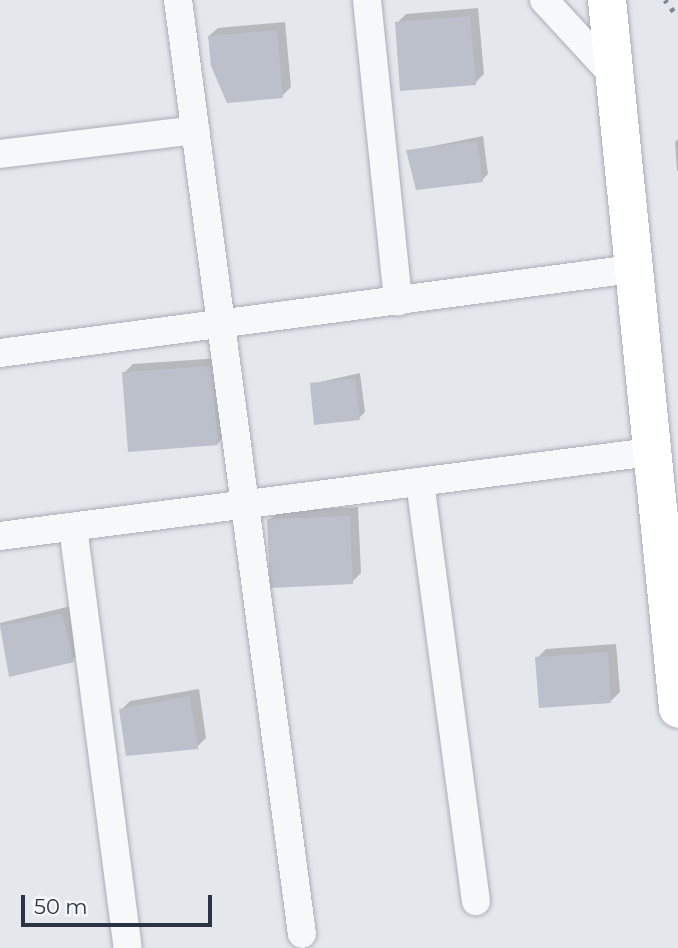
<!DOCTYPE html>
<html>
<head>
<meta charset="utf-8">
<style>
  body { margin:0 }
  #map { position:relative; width:678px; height:948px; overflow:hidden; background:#e4e7ec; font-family:Montserrat,sans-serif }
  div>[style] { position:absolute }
  .shadow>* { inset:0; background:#0003 }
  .building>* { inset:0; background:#bbc0ca }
  .roads { filter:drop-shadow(0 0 2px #a9aeb7) drop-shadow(0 0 2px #a9aeb7) }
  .minor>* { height:28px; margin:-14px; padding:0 14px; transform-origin:14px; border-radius:14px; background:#f7f8fa }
  .trunk>* { height:38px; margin:-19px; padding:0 19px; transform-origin:19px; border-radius:19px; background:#fff }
  .rail>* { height:5px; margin-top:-2.5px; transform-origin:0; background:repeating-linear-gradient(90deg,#7d8696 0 3.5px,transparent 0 10.5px) }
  span { translate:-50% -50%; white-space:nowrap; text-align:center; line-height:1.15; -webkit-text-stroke:7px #f4f6f9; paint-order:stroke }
  .scale { position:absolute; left:21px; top:895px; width:191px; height:32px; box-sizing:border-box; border:4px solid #2b3445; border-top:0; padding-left:9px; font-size:21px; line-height:24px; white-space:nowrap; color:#2b3445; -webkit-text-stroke:5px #f4f6f9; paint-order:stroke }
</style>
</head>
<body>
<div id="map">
  <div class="shadow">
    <div style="clip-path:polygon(478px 8px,484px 74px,475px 83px,397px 23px,406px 14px)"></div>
    <div style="clip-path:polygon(285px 22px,291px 87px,282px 96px,209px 36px,218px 28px)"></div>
    <div style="clip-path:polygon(483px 136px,488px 174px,482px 180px,408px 151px)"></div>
    <div style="clip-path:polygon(678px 139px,678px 171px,677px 171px,675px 142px)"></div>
    <div style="clip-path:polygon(220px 358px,226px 435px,217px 444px,124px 373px,133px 364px)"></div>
    <div style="clip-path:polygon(360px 373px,365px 412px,359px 418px,311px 384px)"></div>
    <div style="clip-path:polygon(358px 507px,361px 573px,352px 582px,269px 520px,278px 511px)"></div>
    <div style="clip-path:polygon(71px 606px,82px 651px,73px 660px,10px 675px,0 623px)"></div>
    <div style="clip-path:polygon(616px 644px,620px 692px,611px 701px,537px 658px,546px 649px)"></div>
    <div style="clip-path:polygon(199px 689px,206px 738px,197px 747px,121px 710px,130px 701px)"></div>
  </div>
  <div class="building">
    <div style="clip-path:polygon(470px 16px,476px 85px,400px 91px,395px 22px)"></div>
    <div style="clip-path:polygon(277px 30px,283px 98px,227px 103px,211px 66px,208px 36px)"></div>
    <div style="clip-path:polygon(477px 141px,483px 182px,416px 190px,406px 150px)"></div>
    <div style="clip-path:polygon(212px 366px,218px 445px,128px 452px,122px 372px)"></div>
    <div style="clip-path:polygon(355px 378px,360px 420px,314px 425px,310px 383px)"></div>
    <div style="clip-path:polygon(350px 516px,353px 584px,270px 588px,267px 519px)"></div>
    <div style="clip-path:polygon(62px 614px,74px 662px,9px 677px,0 626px)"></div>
    <div style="clip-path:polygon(608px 652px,611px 703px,539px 708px,535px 657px)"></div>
    <div style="clip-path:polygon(190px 696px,198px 749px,126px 756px,119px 709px)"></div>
  </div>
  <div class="roads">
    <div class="minor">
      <div style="left:178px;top:0;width:942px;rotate:82.44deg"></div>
      <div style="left:367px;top:0;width:303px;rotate:84.1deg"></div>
      <div style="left:544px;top:0;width:103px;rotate:47.4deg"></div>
      <div style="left:0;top:154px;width:197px;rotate:-7deg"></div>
      <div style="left:0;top:353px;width:638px;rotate:-7.57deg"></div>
      <div style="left:420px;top:482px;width:423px;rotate:82.4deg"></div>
      <div style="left:73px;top:527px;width:425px;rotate:82.6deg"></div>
      <div style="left:0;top:536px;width:655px;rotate:-7.36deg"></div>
    </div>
    <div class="trunk">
      <div style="left:607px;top:0;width:712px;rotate:84.27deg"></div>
    </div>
  </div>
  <div class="rail">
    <div style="left:665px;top:0;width:21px;rotate:53deg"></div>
  </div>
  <div class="scale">50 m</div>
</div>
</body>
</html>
